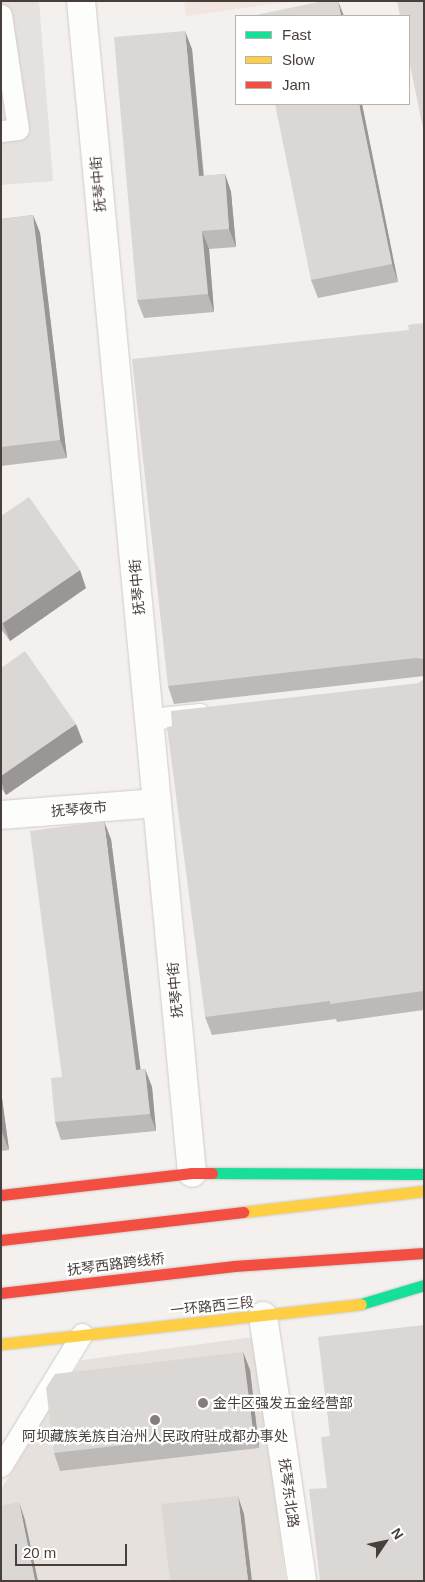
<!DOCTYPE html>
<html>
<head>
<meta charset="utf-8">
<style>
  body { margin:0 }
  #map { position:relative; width:425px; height:1582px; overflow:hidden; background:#f3f0ee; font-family:Helvetica,"Noto Sans SC",sans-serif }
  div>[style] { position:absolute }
  .residential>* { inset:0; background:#e6e1dc }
  .commercial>* { inset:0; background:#f1e5df }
  .parking>* { inset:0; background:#e5e1df }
  .roads { filter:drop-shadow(0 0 1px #cfccca) drop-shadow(0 0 1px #cfccca) }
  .lane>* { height:21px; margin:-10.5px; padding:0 10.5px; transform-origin:10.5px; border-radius:10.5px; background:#fdfdfc }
  .street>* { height:28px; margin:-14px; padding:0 14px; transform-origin:14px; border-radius:14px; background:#fdfdfc }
  .fast>* { height:11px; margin:-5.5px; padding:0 5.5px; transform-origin:5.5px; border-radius:5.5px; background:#16e098 }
  .slow>* { height:11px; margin:-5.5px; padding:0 5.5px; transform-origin:5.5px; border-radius:5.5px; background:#ffcf43 }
  .jam>* { height:11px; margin:-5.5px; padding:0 5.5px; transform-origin:5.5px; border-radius:5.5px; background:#f24e42 }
  .wall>* { inset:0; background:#bcb9b7 }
  .shaded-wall>* { inset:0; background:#999695 }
  .building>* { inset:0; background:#dbd7d5 }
  .dots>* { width:14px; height:14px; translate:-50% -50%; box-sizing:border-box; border:2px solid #fff; border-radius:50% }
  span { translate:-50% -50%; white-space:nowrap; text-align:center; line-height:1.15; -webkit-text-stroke:4.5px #fff; paint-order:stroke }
  .street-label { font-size:14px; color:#493f3a }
  .poi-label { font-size:14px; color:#493f3a }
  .left { translate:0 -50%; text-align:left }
  .frame { position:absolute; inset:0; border:2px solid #493f3a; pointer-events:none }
  .legend { position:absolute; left:235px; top:15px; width:175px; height:90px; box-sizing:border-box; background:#fff; border:1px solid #b6b2b0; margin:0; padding:6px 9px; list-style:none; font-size:15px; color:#493f3a }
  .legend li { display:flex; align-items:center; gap:10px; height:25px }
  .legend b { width:25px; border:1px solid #b6b2b0 }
  .north { position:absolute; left:360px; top:1517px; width:50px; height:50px; -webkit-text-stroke:4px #fff; paint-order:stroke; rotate:56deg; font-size:14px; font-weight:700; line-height:20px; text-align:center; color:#493f3a }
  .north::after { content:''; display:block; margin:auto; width:18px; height:22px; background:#493f3a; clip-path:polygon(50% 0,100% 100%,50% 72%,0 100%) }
  .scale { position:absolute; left:15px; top:1544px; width:112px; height:22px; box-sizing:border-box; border:2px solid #493f3a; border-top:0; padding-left:6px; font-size:15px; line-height:18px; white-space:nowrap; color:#493f3a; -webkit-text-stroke:4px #fff; paint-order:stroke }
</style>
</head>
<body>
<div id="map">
  <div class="residential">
    <div style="clip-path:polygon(254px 1337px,286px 1581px,1px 1581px,1px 1490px,63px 1386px,82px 1360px)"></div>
  </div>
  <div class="commercial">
    <div style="clip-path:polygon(184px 1px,293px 1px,186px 16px)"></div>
  </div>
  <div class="parking">
    <div style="clip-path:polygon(1px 1px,39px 1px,53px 181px,1px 185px)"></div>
  </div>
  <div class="roads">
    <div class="lane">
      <div style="left:1px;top:15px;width:115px;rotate:81.5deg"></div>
      <div style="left:18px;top:129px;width:17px;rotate:173deg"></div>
      <div style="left:149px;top:719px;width:51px;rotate:-5.6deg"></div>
      <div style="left:1px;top:1466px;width:155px;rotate:-58.5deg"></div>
    </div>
    <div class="street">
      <div style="left:81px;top:1px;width:1177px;rotate:84.59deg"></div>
      <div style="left:1px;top:815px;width:156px;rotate:-4.4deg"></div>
      <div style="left:263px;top:1316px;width:268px;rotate:81.6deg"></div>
    </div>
    <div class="fast">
      <div style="left:212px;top:1173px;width:212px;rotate:0.3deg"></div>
      <div style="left:361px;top:1304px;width:66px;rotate:-16.8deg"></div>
    </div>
    <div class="slow">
      <div style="left:243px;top:1212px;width:182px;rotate:-6.6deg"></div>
      <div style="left:1px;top:1344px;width:362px;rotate:-6.3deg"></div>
    </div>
    <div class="jam">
      <div style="left:1px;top:1195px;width:192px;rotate:-6.6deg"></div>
      <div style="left:192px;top:1173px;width:20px"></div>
      <div style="left:1px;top:1240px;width:244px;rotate:-6.6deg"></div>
      <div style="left:1px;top:1293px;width:235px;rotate:-6.6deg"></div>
      <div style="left:234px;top:1266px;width:190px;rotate:-3.9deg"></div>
    </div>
  </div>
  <div class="wall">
    <div style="clip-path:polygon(192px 49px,204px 176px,225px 174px,231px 192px,236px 247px,209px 249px,214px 312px,144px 318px,137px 300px)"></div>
    <div style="clip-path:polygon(362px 104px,398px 282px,318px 298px,311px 280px)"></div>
    <div style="clip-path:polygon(33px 215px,40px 233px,67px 458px,1px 466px,1px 219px)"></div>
    <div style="clip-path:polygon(424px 323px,424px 676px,174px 704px,168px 686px)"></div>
    <div style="clip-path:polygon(1px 516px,86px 588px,10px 641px,1px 629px)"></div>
    <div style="clip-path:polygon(1px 668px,83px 742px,6px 795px,1px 788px)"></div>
    <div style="clip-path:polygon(424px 679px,424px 1010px,337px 1022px,336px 1019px,212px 1035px,205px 1017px,419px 683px)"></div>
    <div style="clip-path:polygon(111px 839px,140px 1070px,145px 1069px,152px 1087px,156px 1131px,61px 1140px,55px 1122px,62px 1077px)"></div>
    <div style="clip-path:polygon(1px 1091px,9px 1150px,1px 1151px)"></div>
    <div style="clip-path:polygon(243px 1352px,250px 1370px,259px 1448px,60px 1471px,54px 1453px)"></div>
  </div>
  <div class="shaded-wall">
    <div style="clip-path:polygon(338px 1px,344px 16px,341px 16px)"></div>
    <div style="clip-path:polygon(185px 31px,192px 49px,205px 194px,199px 176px)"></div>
    <div style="clip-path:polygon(359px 104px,362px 104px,398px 282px,392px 264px)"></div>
    <div style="clip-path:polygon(225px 174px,231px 192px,236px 247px,229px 229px)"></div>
    <div style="clip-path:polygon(33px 215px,40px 233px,67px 458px,60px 440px)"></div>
    <div style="clip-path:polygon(202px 231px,209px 249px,214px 312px,208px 294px)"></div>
    <div style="clip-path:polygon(80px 570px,86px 588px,10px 641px,3px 623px)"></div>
    <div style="clip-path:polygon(76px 724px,83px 742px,6px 795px,1px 781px,1px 776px)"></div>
    <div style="clip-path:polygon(104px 821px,111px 839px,143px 1088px,136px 1070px)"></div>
    <div style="clip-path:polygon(145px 1069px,152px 1087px,156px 1131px,150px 1114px)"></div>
    <div style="clip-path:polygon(1px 1091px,9px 1150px,2px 1132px,1px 1123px)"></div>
    <div style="clip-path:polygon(243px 1352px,250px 1370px,259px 1448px,253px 1430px)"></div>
    <div style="clip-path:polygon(238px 1496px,244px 1514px,252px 1581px,248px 1581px)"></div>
    <div style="clip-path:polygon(19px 1502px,25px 1520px,38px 1581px,35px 1581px)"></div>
  </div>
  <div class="building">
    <div style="clip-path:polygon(323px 1px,338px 1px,341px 16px,257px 16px,256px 15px)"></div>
    <div style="clip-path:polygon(397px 1px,424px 1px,424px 133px,409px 60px,409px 16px,400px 16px)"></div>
    <div style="clip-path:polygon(185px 31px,199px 176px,225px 174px,229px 229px,202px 231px,208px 294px,137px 300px,114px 37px)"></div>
    <div style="clip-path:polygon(275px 104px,359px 104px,392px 264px,311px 280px)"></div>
    <div style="clip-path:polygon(33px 215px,60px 440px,1px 447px,1px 219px)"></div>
    <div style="clip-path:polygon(424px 323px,424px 660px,423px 659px,416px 658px,168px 686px,132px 359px,409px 330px,408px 325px)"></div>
    <div style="clip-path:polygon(29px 497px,80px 570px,3px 623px,1px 620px,1px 516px)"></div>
    <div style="clip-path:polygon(25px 651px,76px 724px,1px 776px,1px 668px)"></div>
    <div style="clip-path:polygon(424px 679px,424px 991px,330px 1004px,330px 1001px,205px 1017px,167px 727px,172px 726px,171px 711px,419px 683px)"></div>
    <div style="clip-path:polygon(104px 821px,136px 1070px,145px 1069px,150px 1114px,55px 1122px,51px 1078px,62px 1077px,30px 831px)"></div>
    <div style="clip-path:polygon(424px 1325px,424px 1581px,320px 1581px,309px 1489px,327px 1488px,321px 1437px,330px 1436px,318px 1337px)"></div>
    <div style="clip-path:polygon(243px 1352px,253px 1430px,54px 1453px,46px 1388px,55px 1374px)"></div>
    <div style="clip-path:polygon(238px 1496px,248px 1581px,170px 1581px,161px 1504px)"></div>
    <div style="clip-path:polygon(19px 1502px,35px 1581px,1px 1581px,1px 1506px)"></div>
  </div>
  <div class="dots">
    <div style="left:203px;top:1403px;background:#847d79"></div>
    <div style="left:155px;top:1420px;background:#847d79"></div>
  </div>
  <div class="street-label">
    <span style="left:98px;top:184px;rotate:-95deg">抚琴中街</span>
    <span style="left:137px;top:587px;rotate:-95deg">抚琴中街</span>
    <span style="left:79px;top:809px;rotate:-5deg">抚琴夜市</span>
    <span style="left:175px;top:990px;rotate:-95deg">抚琴中街</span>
    <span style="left:116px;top:1264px;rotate:-7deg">抚琴西路跨线桥</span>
    <span style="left:212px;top:1306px;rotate:-6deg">一环路西三段</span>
    <span style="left:289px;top:1493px;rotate:82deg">抚琴东北路</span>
  </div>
  <div class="poi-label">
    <span class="left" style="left:213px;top:1403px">金牛区强发五金经营部</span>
    <span style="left:155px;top:1436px">阿坝藏族羌族自治州人民政府驻成都办事处</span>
  </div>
  <div class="frame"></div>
  <ul class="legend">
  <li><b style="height:6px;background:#16e098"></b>Fast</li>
  <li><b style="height:6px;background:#ffcf43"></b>Slow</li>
  <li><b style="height:6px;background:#f24e42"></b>Jam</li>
  </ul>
  <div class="north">N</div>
  <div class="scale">20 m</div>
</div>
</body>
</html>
